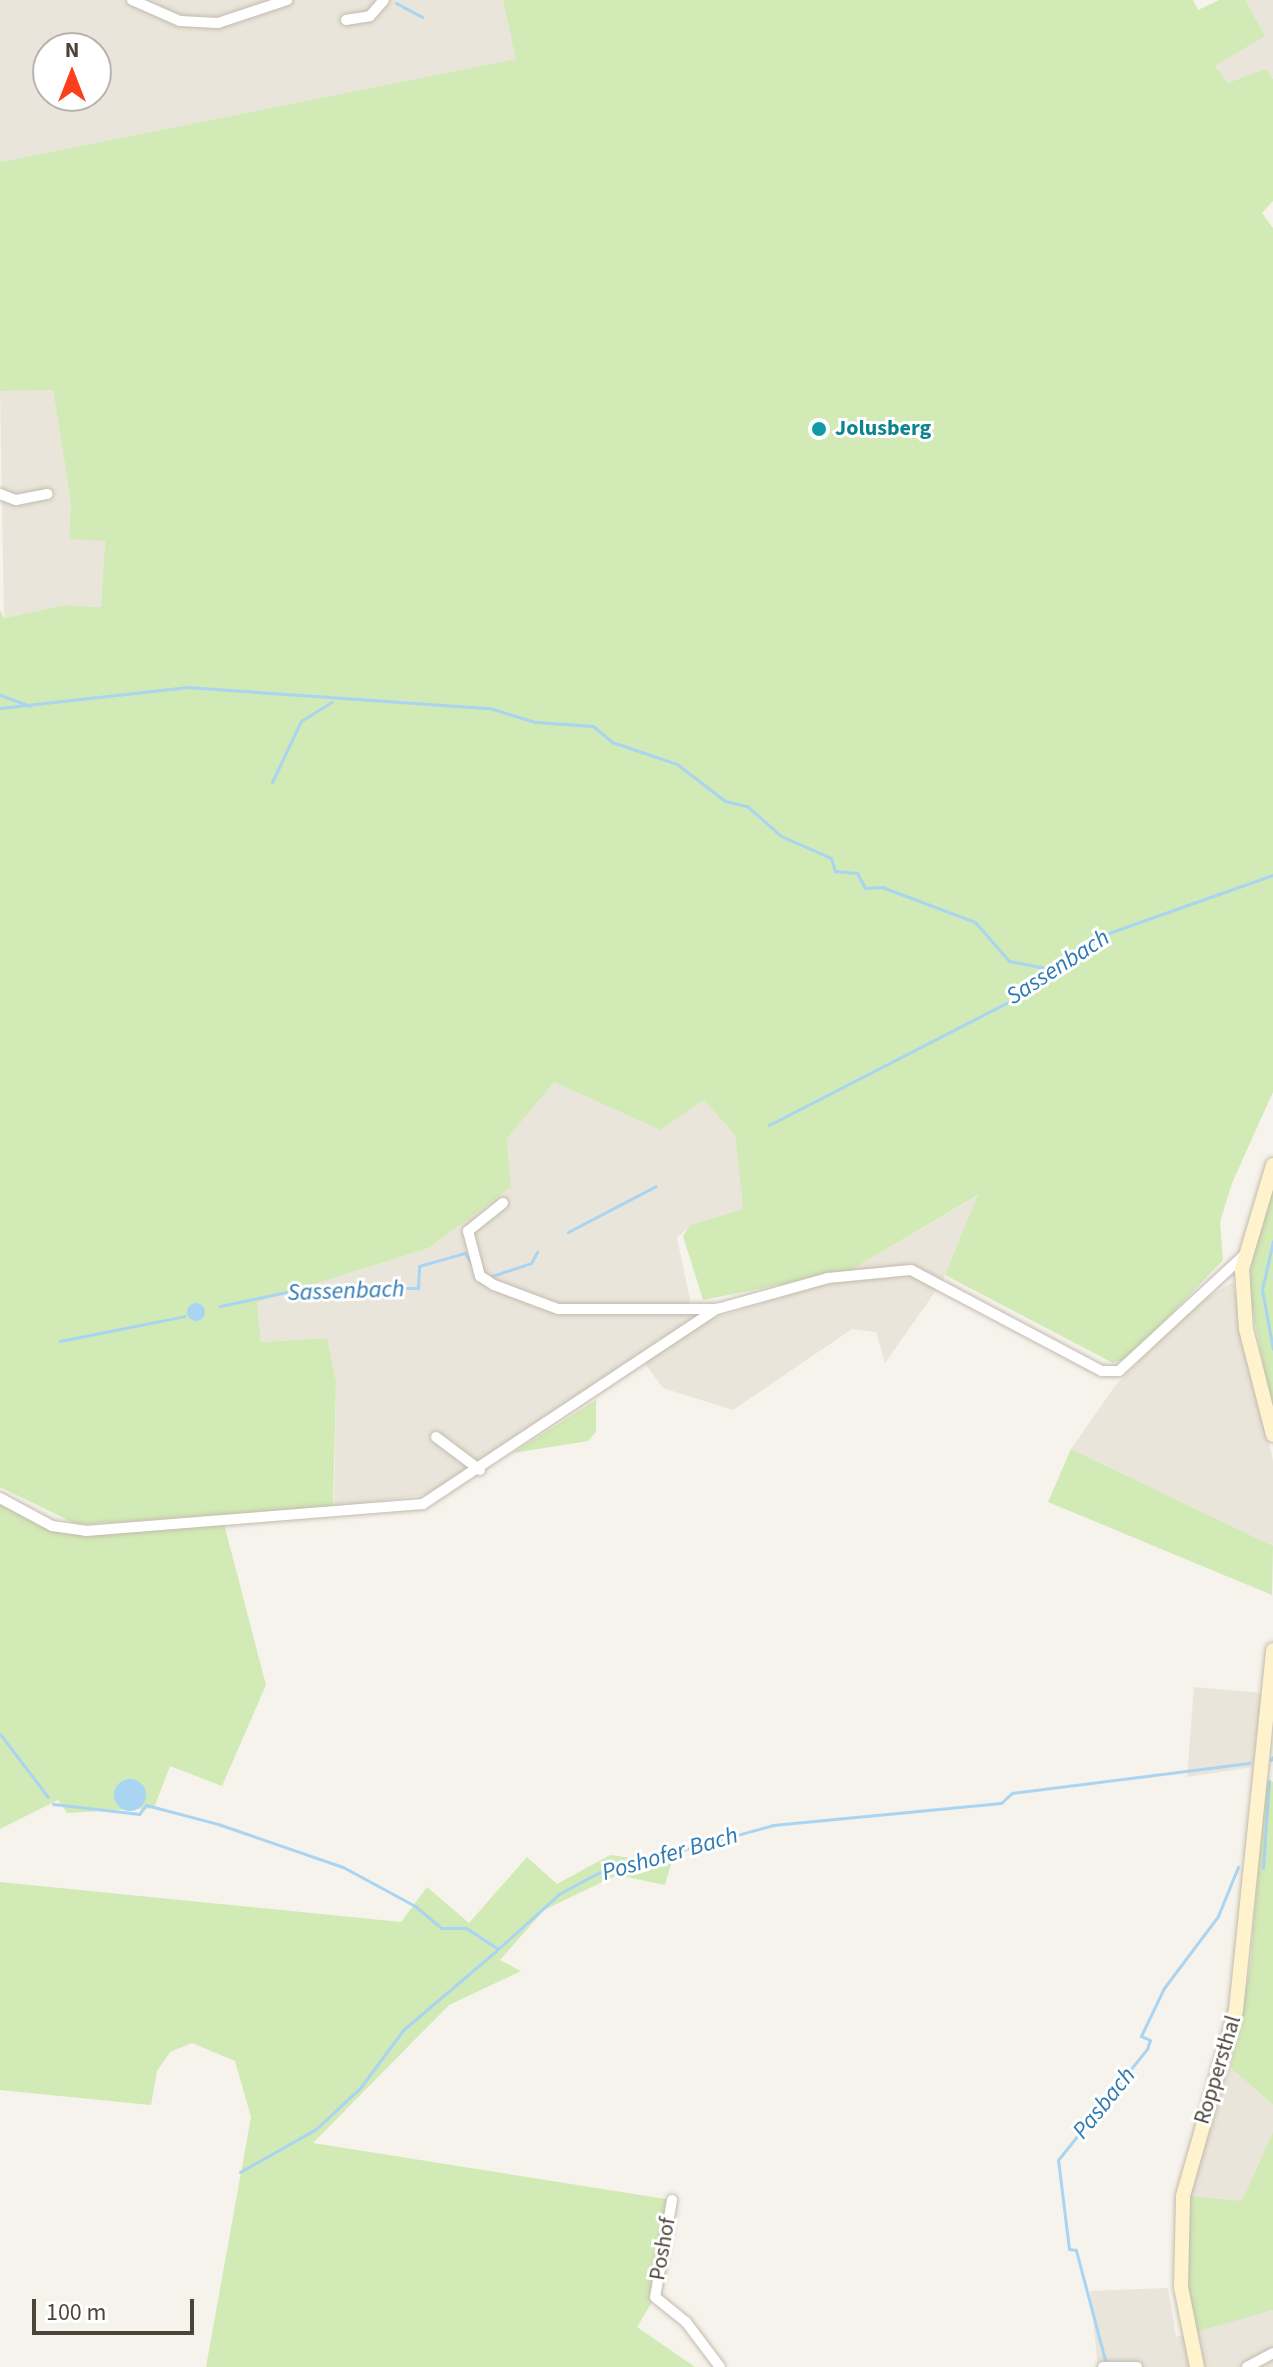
<!DOCTYPE html>
<html>
<head>
<meta charset="utf-8">
<style>
  body { margin:0 }
  #map { position:relative; width:1273px; height:2367px; overflow:hidden; background:#f6f3ec; font-family:"Source Sans 3",sans-serif }
  div>[style] { position:absolute }
  .residential>* { inset:0; background:#eae5da }
  .green>* { inset:0; background:#d2eab5 }
  .water>* { inset:0; background:#a9d4f2 }
  .round { border-radius:50% }
  .stream>* { height:3px; margin:-1.5px; padding:0 1.5px; transform-origin:1.5px; border-radius:1.5px; background:#a9d4f2 }
  .roads { filter:drop-shadow(0 0 2px #c2bbae) drop-shadow(0 0 2px #c2bbae) }
  .street>* { height:10px; margin:-5px; padding:0 5px; transform-origin:5px; border-radius:5px; background:#fff }
  .secondary>* { height:14px; margin:-7px; padding:0 7px; transform-origin:7px; border-radius:7px; background:#fff3cd }
  .dots>* { width:22px; height:22px; translate:-50% -50%; box-sizing:border-box; border:4px solid #fff; border-radius:50% }
  span { translate:-50% -50%; white-space:nowrap; text-align:center; line-height:1.15; -webkit-text-stroke:6px #fff; paint-order:stroke }
  .culture-label { font-size:22px; color:#0d838f; font-weight:700 }
  .left { translate:0 -50%; text-align:left }
  .street-label { font-size:22px; color:#4b4439 }
  .water-label { font-size:24px; color:#2e7ab2; font-style:italic }
  .north { position:absolute; left:32px; top:32px; width:80px; height:80px; box-sizing:border-box; background:#fff; border:2px solid #b7b4b0; border-radius:50%; rotate:0deg; font-size:22px; font-weight:700; line-height:32px; text-align:center; color:#4b4439 }
  .north::after { content:''; display:block; margin:auto; width:28px; height:36px; background:#fc3f1d; clip-path:polygon(50% 0,100% 100%,50% 72%,0 100%) }
  .scale { position:absolute; left:32px; top:2299px; width:162px; height:36px; box-sizing:border-box; border:4px solid #4b4439; border-top:0; padding-left:10px; font-size:24px; line-height:28px; white-space:nowrap; color:#4b4439; -webkit-text-stroke:6px #fff; paint-order:stroke }
</style>
</head>
<body>
<div id="map">
  <div class="residential">
    <div style="clip-path:polygon(evenodd,0 0,503px 0,517px 59px,0 162px,0 0,48px 48px,96px 48px,96px 96px,48px 96px,48px 48px)"></div>
    <div style="clip-path:polygon(1245px 0,1273px 0,1273px 79px,1266px 69px,1228px 84px,1215px 66px,1252px 15px)"></div>
    <div style="clip-path:polygon(53px 390px,71px 503px,69px 538px,105px 540px,101px 607px,66px 605px,4px 618px,0 391px)"></div>
    <div style="clip-path:polygon(554px 1082px,660px 1130px,704px 1100px,735px 1135px,743px 1209px,691px 1225px,677px 1238px,693px 1313px,714px 1318px,830px 1282px,979px 1195px,942px 1282px,885px 1363px,876px 1332px,852px 1329px,733px 1410px,663px 1388px,641px 1358px,430px 1494px,334px 1507px,336px 1382px,326px 1338px,261px 1342px,257px 1302px,429px 1248px,511px 1187px,507px 1139px)"></div>
    <div style="clip-path:polygon(1233px 1282px,1273px 1461px,1273px 1546px,1071px 1449px,1115px 1386px,1196px 1304px)"></div>
    <div style="clip-path:polygon(1194px 1687px,1261px 1693px,1253px 1767px,1187px 1777px)"></div>
    <div style="clip-path:polygon(1230px 2067px,1273px 2105px,1273px 2132px,1242px 2202px,1189px 2196px)"></div>
    <div style="clip-path:polygon(1168px 2288px,1176px 2337px,1273px 2310px,1273px 2367px,1098px 2367px,1090px 2291px)"></div>
  </div>
  <div class="green">
    <div style="clip-path:polygon(503px 0,1193px 0,1198px 10px,1219px 0,1245px 0,1265px 36px,1215px 66px,1228px 83px,1266px 69px,1273px 79px,1273px 201px,1262px 213px,1273px 228px,1273px 1092px,1232px 1183px,1220px 1222px,1223px 1260px,1129px 1358px,1113px 1363px,945px 1275px,978px 1195px,849px 1271px,703px 1300px,683px 1236px,690px 1225px,743px 1209px,735px 1135px,704px 1100px,660px 1130px,554px 1082px,507px 1139px,511px 1187px,429px 1248px,257px 1302px,261px 1342px,327px 1338px,336px 1382px,333px 1507px,78px 1525px,0 1487px,0 610px,4px 618px,66px 605px,101px 607px,105px 541px,69px 539px,71px 503px,53px 390px,0 391px,0 162px,516px 59px)"></div>
    <div style="clip-path:polygon(1273px 1183px,1273px 1415px,1250px 1297px,1251px 1257px)"></div>
    <div style="clip-path:polygon(596px 1400px,596px 1432px,588px 1441px,513px 1453px)"></div>
    <div style="clip-path:polygon(1071px 1449px,1273px 1546px,1272px 1595px,1048px 1502px)"></div>
    <div style="clip-path:polygon(0 1504px,40px 1526px,86px 1536px,224px 1524px,266px 1685px,222px 1786px,170px 1766px,154px 1808px,67px 1813px,58px 1800px,0 1829px)"></div>
    <div style="clip-path:polygon(1266px 1779px,1273px 1782px,1273px 2105px,1230px 2067px,1250px 1967px)"></div>
    <div style="clip-path:polygon(610px 1855px,671px 1864px,665px 1885px,617px 1875px,544px 1910px,500px 1960px,521px 1971px,449px 2005px,313px 2143px,672px 2200px,655px 2297px,637px 2327px,695px 2367px,206px 2367px,251px 2117px,235px 2061px,192px 2043px,170px 2052px,157px 2071px,151px 2105px,0 2090px,0 1882px,401px 1922px,427px 1887px,469px 1923px,527px 1857px,557px 1884px)"></div>
    <div style="clip-path:polygon(1273px 2132px,1273px 2310px,1196px 2332px,1187px 2290px,1189px 2196px,1242px 2201px)"></div>
  </div>
  <div class="water">
    <div class="round" style="left:187px;top:1303px;width:18px;height:18px"></div>
    <div class="round" style="left:114px;top:1779px;width:32px;height:32px"></div>
  </div>
  <div class="stream">
    <div style="left:396px;top:3px;width:30px;rotate:28deg"></div>
    <div style="left:0;top:695px;width:32px;rotate:20deg"></div>
    <div style="left:0;top:708px;width:187px;rotate:-6.4deg"></div>
    <div style="left:186px;top:687px;width:304px;rotate:4deg"></div>
    <div style="left:489px;top:708px;width:48px;rotate:16.9deg"></div>
    <div style="left:535px;top:722px;width:58px;rotate:3.9deg"></div>
    <div style="left:593px;top:726px;width:25px;rotate:40deg"></div>
    <div style="left:612px;top:742px;width:69px;rotate:18.7deg"></div>
    <div style="left:677px;top:764px;width:61px;rotate:37.6deg"></div>
    <div style="left:725px;top:801px;width:23px;rotate:13deg"></div>
    <div style="left:747px;top:806px;width:45px;rotate:41.4deg"></div>
    <div style="left:781px;top:836px;width:55px;rotate:23.7deg"></div>
    <div style="left:831px;top:858px;width:14px;rotate:73deg"></div>
    <div style="left:835px;top:871px;width:22px;rotate:5deg"></div>
    <div style="left:857px;top:873px;width:17px;rotate:62deg"></div>
    <div style="left:865px;top:888px;width:17px;rotate:-3deg"></div>
    <div style="left:882px;top:887px;width:99px;rotate:20.6deg"></div>
    <div style="left:975px;top:922px;width:52px;rotate:48.9deg"></div>
    <div style="left:1009px;top:961px;width:42px;rotate:11deg"></div>
    <div style="left:272px;top:782px;width:68px;rotate:-64.6deg"></div>
    <div style="left:301px;top:721px;width:36px;rotate:-32deg"></div>
    <div style="left:769px;top:1125px;width:296px;rotate:-27.2deg"></div>
    <div style="left:1032px;top:990px;width:14px;rotate:-69deg"></div>
    <div style="left:1037px;top:977px;width:81px;rotate:-31.9deg"></div>
    <div style="left:1106px;top:934px;width:177px;rotate:-19.5deg"></div>
    <div style="left:568px;top:1232px;width:99px;rotate:-27.6deg"></div>
    <div style="left:1273px;top:1241px;width:50px;rotate:102.7deg"></div>
    <div style="left:1262px;top:1290px;width:60px;rotate:79.4deg"></div>
    <div style="left:492px;top:1276px;width:41px;rotate:-18.4deg"></div>
    <div style="left:531px;top:1263px;width:13px;rotate:-61deg"></div>
    <div style="left:220px;top:1306px;width:88px;rotate:-11.8deg"></div>
    <div style="left:306px;top:1288px;width:112px"></div>
    <div style="left:418px;top:1288px;width:22px;rotate:-87deg"></div>
    <div style="left:419px;top:1266px;width:48px;rotate:-15.8deg"></div>
    <div style="left:465px;top:1253px;width:13px;rotate:58deg"></div>
    <div style="left:60px;top:1341px;width:127px;rotate:-11.3deg"></div>
    <div style="left:0;top:1734px;width:79px;rotate:52.7deg"></div>
    <div style="left:1271px;top:1760px;width:4px;rotate:-56deg"></div>
    <div style="left:53px;top:1804px;width:87px;rotate:6.6deg"></div>
    <div style="left:139px;top:1814px;width:11px;rotate:-52deg"></div>
    <div style="left:146px;top:1805px;width:74px;rotate:14.8deg"></div>
    <div style="left:218px;top:1824px;width:132px;rotate:19deg"></div>
    <div style="left:343px;top:1867px;width:82px;rotate:28.4deg"></div>
    <div style="left:415px;top:1906px;width:34px;rotate:40deg"></div>
    <div style="left:441px;top:1928px;width:25px"></div>
    <div style="left:466px;top:1928px;width:38px;rotate:33deg"></div>
    <div style="left:498px;top:1949px;width:82px;rotate:-42deg"></div>
    <div style="left:559px;top:1894px;width:44px;rotate:-28.3deg"></div>
    <div style="left:598px;top:1873px;width:181px;rotate:-15.3deg"></div>
    <div style="left:773px;top:1825px;width:229px;rotate:-5.5deg"></div>
    <div style="left:1001px;top:1803px;width:15px;rotate:-42deg"></div>
    <div style="left:1012px;top:1793px;width:239px;rotate:-7.2deg"></div>
    <div style="left:1263px;top:1868px;width:87px;rotate:-86.1deg"></div>
    <div style="left:240px;top:2172px;width:87px;rotate:-29.5deg"></div>
    <div style="left:316px;top:2129px;width:60px;rotate:-43deg"></div>
    <div style="left:360px;top:2088px;width:72px;rotate:-53.4deg"></div>
    <div style="left:403px;top:2030px;width:123px;rotate:-40.4deg"></div>
    <div style="left:1105px;top:2360px;width:114px;rotate:-104.8deg"></div>
    <div style="left:1076px;top:2250px;width:7px;rotate:-172deg"></div>
    <div style="left:1069px;top:2249px;width:90px;rotate:-97deg"></div>
    <div style="left:1058px;top:2160px;width:142px;rotate:-51.3deg"></div>
    <div style="left:1147px;top:2049px;width:9px;rotate:-72deg"></div>
    <div style="left:1150px;top:2040px;width:10px;rotate:-156deg"></div>
    <div style="left:1141px;top:2036px;width:53px;rotate:-64.4deg"></div>
    <div style="left:1164px;top:1988px;width:90px;rotate:-53.1deg"></div>
    <div style="left:1218px;top:1916px;width:53px;rotate:-67.8deg"></div>
  </div>
  <div class="roads">
    <div class="street">
      <div style="left:132px;top:0;width:52px;rotate:23.6deg"></div>
      <div style="left:180px;top:21px;width:38px;rotate:3deg"></div>
      <div style="left:218px;top:23px;width:73px;rotate:-18.4deg"></div>
      <div style="left:346px;top:20px;width:24px;rotate:-9deg"></div>
      <div style="left:370px;top:16px;width:21px;rotate:-49deg"></div>
      <div style="left:0;top:494px;width:17px;rotate:21deg"></div>
      <div style="left:16px;top:500px;width:32px;rotate:-11deg"></div>
      <div style="left:503px;top:1203px;width:45px;rotate:141.3deg"></div>
      <div style="left:468px;top:1231px;width:47px;rotate:75.1deg"></div>
      <div style="left:480px;top:1276px;width:17px;rotate:33deg"></div>
      <div style="left:494px;top:1285px;width:68px;rotate:20.6deg"></div>
      <div style="left:558px;top:1309px;width:159px"></div>
      <div style="left:436px;top:1437px;width:55px;rotate:36.9deg"></div>
      <div style="left:0;top:1498px;width:59px;rotate:28.3deg"></div>
      <div style="left:52px;top:1526px;width:34px;rotate:8deg"></div>
      <div style="left:86px;top:1531px;width:338px;rotate:-4.6deg"></div>
      <div style="left:423px;top:1504px;width:353px;rotate:-33.6deg"></div>
      <div style="left:717px;top:1309px;width:115px;rotate:-15.6deg"></div>
      <div style="left:828px;top:1278px;width:83px;rotate:-5.5deg"></div>
      <div style="left:911px;top:1270px;width:216px;rotate:27.9deg"></div>
      <div style="left:1102px;top:1371px;width:17px"></div>
      <div style="left:1119px;top:1371px;width:168px;rotate:-42.8deg"></div>
      <div style="left:672px;top:2200px;width:98px;rotate:99.9deg"></div>
      <div style="left:655px;top:2297px;width:40px;rotate:39deg"></div>
      <div style="left:686px;top:2322px;width:56px;rotate:52.9deg"></div>
      <div style="left:1103px;top:2367px;width:34px"></div>
      <div style="left:1247px;top:2367px;width:30px;rotate:-28deg"></div>
    </div>
    <div class="secondary">
      <div style="left:1273px;top:1165px;width:109px;rotate:106.6deg"></div>
      <div style="left:1242px;top:1269px;width:60px;rotate:86.2deg"></div>
      <div style="left:1246px;top:1329px;width:109px;rotate:75.7deg"></div>
      <div style="left:1197px;top:2367px;width:82px;rotate:-101.3deg"></div>
      <div style="left:1181px;top:2287px;width:91px;rotate:-88.7deg"></div>
      <div style="left:1183px;top:2196px;width:193px;rotate:-74.1deg"></div>
      <div style="left:1236px;top:2010px;width:362px;rotate:-84.1deg"></div>
    </div>
  </div>
  <div class="dots">
    <div style="left:819px;top:429px;background:#0f9aa8"></div>
  </div>
  <div class="culture-label">
    <span class="left" style="left:835px;top:429px">Jolusberg</span>
  </div>
  <div class="street-label">
    <span style="left:1218px;top:2070px;rotate:-73deg">Roppersthal</span>
    <span style="left:663px;top:2249px;rotate:-80deg">Poshof</span>
  </div>
  <div class="water-label">
    <span style="left:1058px;top:967px;rotate:-33deg">Sassenbach</span>
    <span style="left:346px;top:1291px;rotate:-2deg">Sassenbach</span>
    <span style="left:670px;top:1854px;rotate:-16deg">Poshofer Bach</span>
    <span style="left:1104px;top:2103px;rotate:-51deg">Pasbach</span>
  </div>
  <div class="north">N</div>
  <div class="scale">100 m</div>
</div>
</body>
</html>
